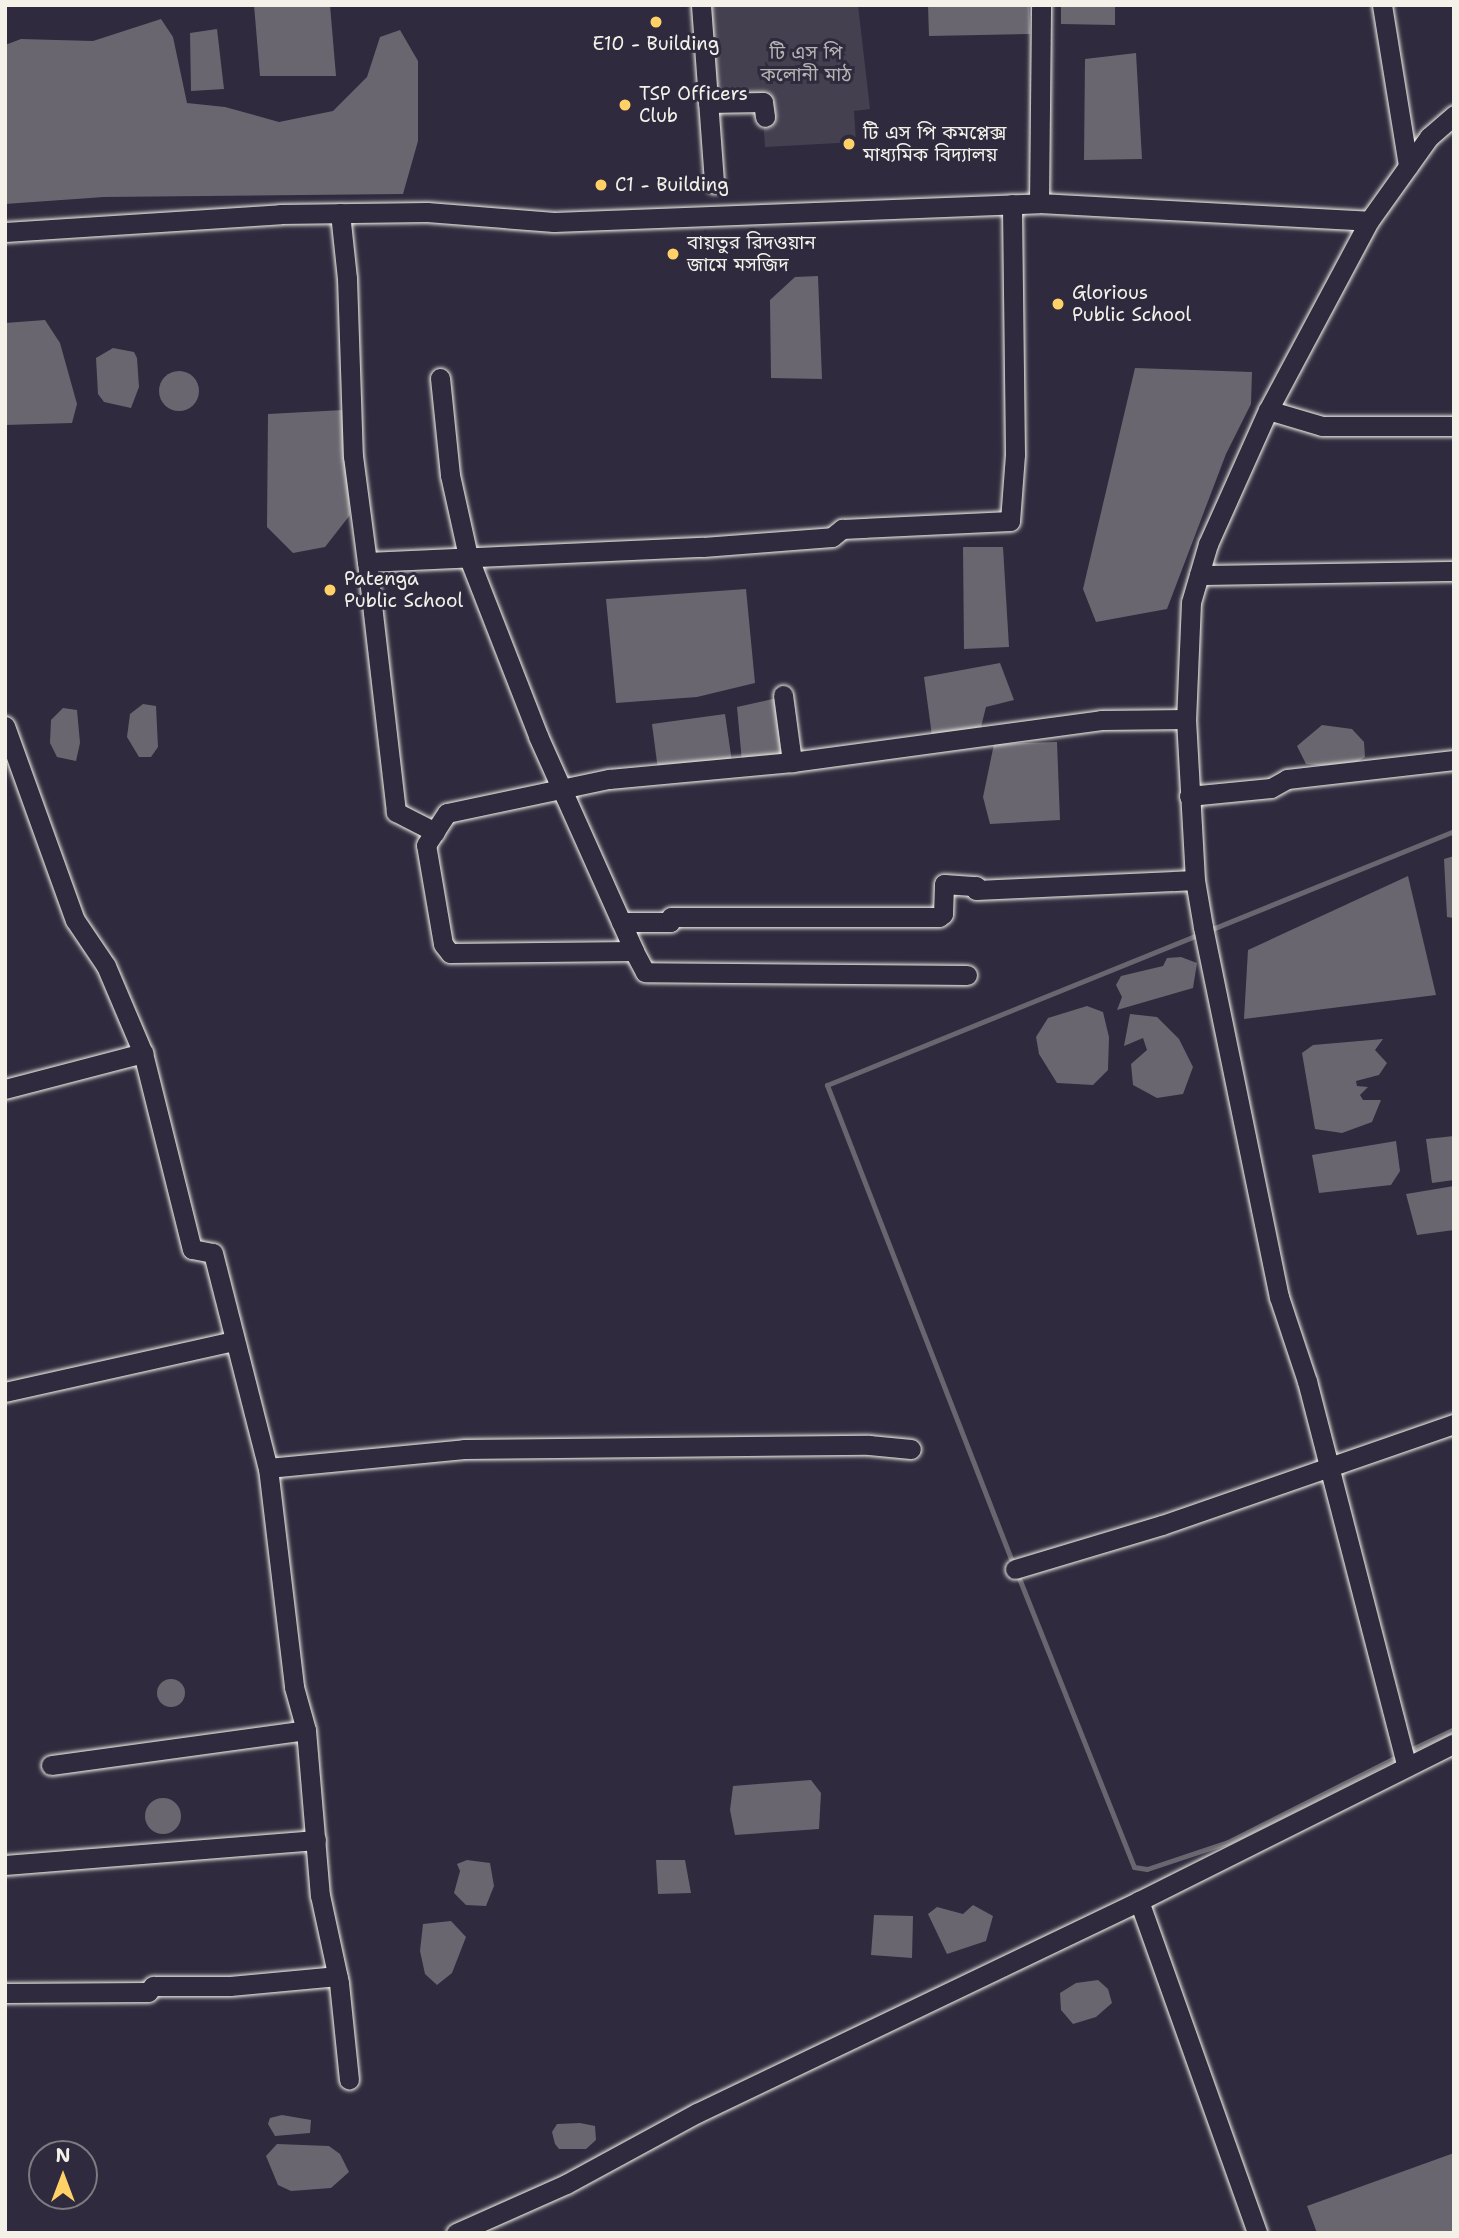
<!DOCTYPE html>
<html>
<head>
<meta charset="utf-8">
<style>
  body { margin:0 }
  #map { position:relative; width:1459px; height:2238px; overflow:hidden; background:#2f2a3d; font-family:"Shantell Sans","Noto Sans Bengali",sans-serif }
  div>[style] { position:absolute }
  .green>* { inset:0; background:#454050 }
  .water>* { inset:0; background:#6a6670 }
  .round { border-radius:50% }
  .stream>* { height:5px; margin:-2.5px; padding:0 2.5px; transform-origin:2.5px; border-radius:2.5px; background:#6a6670 }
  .roads { filter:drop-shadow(0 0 2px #f4f1e8) drop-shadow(0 0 2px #f4f1e8) }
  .minor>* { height:19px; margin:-9.5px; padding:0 9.5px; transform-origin:9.5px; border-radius:9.5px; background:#2f2a3d }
  .dots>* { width:19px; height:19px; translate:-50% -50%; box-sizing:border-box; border:4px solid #2f2a3d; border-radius:50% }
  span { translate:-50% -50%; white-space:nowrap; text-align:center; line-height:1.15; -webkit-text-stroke:6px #2f2a3d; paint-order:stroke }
  .poi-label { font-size:19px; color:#f4f1e8 }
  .left { translate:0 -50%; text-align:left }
  .park-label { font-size:19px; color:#b7b3b3 }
  .frame { position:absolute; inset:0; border:7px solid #f4f1e8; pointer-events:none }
  .north { position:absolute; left:28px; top:2140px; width:70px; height:70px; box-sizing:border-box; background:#2f2a3d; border:2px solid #7e7a81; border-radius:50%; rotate:0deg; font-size:19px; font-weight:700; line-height:28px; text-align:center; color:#f4f1e8 }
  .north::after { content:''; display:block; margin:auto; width:24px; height:32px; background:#ffd166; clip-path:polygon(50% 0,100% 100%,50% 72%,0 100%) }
</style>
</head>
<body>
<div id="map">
  <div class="green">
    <div style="clip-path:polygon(702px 5px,858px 5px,870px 109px,854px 111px,856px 142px,765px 147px,762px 103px,708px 105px)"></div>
  </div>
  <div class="water">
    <div style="clip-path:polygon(254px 5px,330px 5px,336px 76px,260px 76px)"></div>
    <div style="clip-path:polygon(928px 5px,1029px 5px,1030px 34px,929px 36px)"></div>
    <div style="clip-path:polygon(1061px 5px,1115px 5px,1115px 25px,1061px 24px)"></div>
    <div style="clip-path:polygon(161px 19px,173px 37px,187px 103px,225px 107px,279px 122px,333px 111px,367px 77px,380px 37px,400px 30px,418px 61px,418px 141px,403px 194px,104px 197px,5px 204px,5px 45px,21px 39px,93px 41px)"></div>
    <div style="clip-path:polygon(217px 29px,224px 89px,191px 91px,190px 33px)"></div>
    <div style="clip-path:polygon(1136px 53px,1142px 159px,1084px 160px,1085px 59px)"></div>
    <div style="clip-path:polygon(818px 276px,822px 379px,771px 378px,770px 300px,795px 277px)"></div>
    <div style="clip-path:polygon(45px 320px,60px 343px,77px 404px,72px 423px,5px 425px,5px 323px)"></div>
    <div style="clip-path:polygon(113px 348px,134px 352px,137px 358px,139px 387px,131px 408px,104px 402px,98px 394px,96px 358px)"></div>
    <div style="clip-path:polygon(1135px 368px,1252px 372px,1251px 404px,1226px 454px,1167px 609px,1096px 622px,1083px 589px)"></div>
    <div class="round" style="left:159px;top:371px;width:40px;height:40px"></div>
    <div style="clip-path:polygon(343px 410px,350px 515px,325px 547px,293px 553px,267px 527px,268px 414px)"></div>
    <div style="clip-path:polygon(1003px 547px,1009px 647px,964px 649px,963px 547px)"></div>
    <div style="clip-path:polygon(746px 589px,755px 683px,697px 697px,616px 703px,606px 599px)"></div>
    <div style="clip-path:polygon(1000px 663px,1014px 700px,986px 707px,981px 727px,932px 736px,924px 677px)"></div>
    <div style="clip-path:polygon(777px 698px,786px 759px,742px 762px,737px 707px)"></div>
    <div style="clip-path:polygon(143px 704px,156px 706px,158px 747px,151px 757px,139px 757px,127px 737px,130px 714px)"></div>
    <div style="clip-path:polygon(63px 708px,77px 710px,80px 743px,76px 761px,57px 757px,50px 743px,51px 720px)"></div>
    <div style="clip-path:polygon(725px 714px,732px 762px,658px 770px,652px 724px)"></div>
    <div style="clip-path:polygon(1322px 725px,1352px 729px,1364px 742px,1365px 757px,1348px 768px,1306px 764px,1297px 746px)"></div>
    <div style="clip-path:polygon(1057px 742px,1060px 820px,990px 824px,983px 797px,994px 744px)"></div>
    <div style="clip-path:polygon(1454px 856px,1454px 918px,1447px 917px,1444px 859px)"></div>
    <div style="clip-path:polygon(1408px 876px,1436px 995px,1244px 1019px,1248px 950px)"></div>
    <div style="clip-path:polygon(1167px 958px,1181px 957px,1197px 963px,1193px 988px,1117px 1010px,1122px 997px,1116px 985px,1121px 976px,1163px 966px)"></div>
    <div style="clip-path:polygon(1087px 1006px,1103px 1012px,1109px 1037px,1108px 1070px,1093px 1085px,1057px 1083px,1039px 1054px,1036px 1037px,1048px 1018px)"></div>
    <div style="clip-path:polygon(1130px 1014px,1157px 1017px,1179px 1039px,1193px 1067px,1183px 1094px,1157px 1098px,1133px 1085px,1131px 1064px,1147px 1050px,1143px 1038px,1124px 1046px)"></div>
    <div style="clip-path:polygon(1383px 1039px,1375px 1050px,1387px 1063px,1379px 1075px,1356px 1081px,1357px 1086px,1368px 1087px,1360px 1095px,1363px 1100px,1381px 1100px,1372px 1122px,1342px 1133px,1315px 1129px,1302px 1053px,1313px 1045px)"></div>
    <div style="clip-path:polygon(1454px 1136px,1454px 1180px,1432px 1183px,1426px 1139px)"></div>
    <div style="clip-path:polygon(1396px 1141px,1400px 1171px,1391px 1185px,1319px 1193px,1312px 1155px)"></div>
    <div style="clip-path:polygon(1454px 1186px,1454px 1230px,1417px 1235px,1406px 1194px)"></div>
    <div class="round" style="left:157px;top:1679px;width:28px;height:28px"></div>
    <div style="clip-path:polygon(811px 1780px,821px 1793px,819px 1829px,735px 1835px,730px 1810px,733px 1786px)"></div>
    <div class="round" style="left:145px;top:1798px;width:36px;height:36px"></div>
    <div style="clip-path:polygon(467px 1860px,490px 1863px,494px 1886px,486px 1906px,466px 1905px,454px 1893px,460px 1871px,457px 1864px)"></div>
    <div style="clip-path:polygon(656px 1860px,685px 1860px,691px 1893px,658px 1894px)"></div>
    <div style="clip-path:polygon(973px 1905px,993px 1916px,986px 1941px,947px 1954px,928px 1914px,937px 1907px,963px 1914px)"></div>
    <div style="clip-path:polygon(874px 1915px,913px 1916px,912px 1958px,871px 1955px)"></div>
    <div style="clip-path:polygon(451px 1921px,466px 1937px,452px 1973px,437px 1985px,425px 1974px,420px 1951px,423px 1924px)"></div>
    <div style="clip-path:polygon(1098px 1980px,1108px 1989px,1112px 2003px,1096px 2017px,1073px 2024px,1061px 2010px,1060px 1993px,1076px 1983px)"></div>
    <div style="clip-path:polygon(282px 2115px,311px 2120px,310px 2133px,275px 2136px,268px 2124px,270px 2118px)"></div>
    <div style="clip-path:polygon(580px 2123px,595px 2126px,596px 2140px,586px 2149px,559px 2149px,555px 2144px,552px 2132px,557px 2124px)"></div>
    <div style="clip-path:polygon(277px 2144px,329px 2146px,340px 2154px,349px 2172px,331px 2188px,291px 2191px,278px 2185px,266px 2156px)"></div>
    <div style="clip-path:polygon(1454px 2153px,1454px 2233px,1317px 2233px,1307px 2206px)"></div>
  </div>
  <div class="stream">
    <div style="left:1013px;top:1564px;width:514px;rotate:-111.22deg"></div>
    <div style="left:827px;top:1085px;width:676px;rotate:-22.05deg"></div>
    <div style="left:1017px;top:1573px;width:316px;rotate:68.3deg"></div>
    <div style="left:1134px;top:1867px;width:13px;rotate:9deg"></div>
    <div style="left:1147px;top:1869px;width:85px;rotate:-18.4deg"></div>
    <div style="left:1228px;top:1842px;width:191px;rotate:-26.8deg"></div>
    <div style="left:1410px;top:1750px;width:49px;rotate:-25.5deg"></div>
  </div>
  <div class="roads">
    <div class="minor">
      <div style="left:701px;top:5px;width:179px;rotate:85.8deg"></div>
      <div style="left:1382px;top:5px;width:163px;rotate:80.8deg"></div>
      <div style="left:708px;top:103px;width:55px;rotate:-1deg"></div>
      <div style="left:763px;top:102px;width:15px;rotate:82deg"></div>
      <div style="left:1039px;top:203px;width:198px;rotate:-89.4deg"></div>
      <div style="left:340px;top:213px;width:65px;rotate:83.9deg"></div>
      <div style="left:347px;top:278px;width:178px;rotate:88.1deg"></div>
      <div style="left:353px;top:456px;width:107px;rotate:82.5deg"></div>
      <div style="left:1369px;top:221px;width:214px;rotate:118.1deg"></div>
      <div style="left:1268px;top:410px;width:147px;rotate:114.1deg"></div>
      <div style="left:1208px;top:544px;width:60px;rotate:106.3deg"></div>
      <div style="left:1191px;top:602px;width:117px;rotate:92.4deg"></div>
      <div style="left:1186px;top:719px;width:161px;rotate:86.8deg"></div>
      <div style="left:1195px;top:880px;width:48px;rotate:80.3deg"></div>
      <div style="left:1203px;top:927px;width:378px;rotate:78.4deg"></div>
      <div style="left:1279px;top:1297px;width:89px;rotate:71.6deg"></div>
      <div style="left:1307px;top:1381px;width:397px;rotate:75.5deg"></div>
      <div style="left:5px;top:232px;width:276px;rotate:-3.7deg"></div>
      <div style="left:280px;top:214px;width:147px;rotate:-0.8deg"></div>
      <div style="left:427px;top:212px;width:127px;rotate:4.5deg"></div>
      <div style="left:554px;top:222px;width:485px;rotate:-2.2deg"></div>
      <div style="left:1039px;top:203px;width:330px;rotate:3.1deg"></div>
      <div style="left:1369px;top:221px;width:103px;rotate:-54.5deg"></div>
      <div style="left:1429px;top:137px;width:33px;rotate:-41deg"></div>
      <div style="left:440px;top:378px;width:98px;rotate:84.1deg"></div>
      <div style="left:450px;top:475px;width:83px;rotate:77.5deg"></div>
      <div style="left:468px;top:556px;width:193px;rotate:68.7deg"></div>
      <div style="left:538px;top:736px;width:235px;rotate:65.9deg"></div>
      <div style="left:1268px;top:410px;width:56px;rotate:16.5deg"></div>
      <div style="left:1322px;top:426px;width:132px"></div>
      <div style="left:1199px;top:575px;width:255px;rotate:-0.9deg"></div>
      <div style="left:783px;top:695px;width:68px;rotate:82.3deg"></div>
      <div style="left:5px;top:726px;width:206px;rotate:70.2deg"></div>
      <div style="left:75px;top:920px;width:55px;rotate:56deg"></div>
      <div style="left:106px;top:966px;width:95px;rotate:67deg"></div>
      <div style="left:143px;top:1053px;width:202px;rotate:76deg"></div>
      <div style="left:192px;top:1249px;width:21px;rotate:11deg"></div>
      <div style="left:213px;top:1253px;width:222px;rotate:75.7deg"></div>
      <div style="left:268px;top:1468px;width:221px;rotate:83.2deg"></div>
      <div style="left:294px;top:1687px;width:45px;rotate:74.4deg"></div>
      <div style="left:306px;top:1730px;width:166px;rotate:85.2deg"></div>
      <div style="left:320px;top:1895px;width:90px;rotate:77.8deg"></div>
      <div style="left:339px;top:1983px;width:97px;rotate:84.1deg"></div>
      <div style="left:1189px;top:796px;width:82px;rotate:-5.6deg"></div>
      <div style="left:1271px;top:788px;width:18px;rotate:-29deg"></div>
      <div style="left:1287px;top:779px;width:168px;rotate:-6.5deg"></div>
      <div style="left:435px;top:832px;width:44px;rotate:-152.9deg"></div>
      <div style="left:396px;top:812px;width:252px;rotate:-96.6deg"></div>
      <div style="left:367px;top:562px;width:336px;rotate:-2.6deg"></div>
      <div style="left:703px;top:547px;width:129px;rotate:-4.4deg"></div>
      <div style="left:832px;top:537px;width:13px;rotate:-39deg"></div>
      <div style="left:842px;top:529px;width:168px;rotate:-2.7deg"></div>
      <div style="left:1010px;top:521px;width:67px;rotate:-85.7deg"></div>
      <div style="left:1015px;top:454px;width:250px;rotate:-90.7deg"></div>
      <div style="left:621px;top:922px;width:49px"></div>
      <div style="left:670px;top:922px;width:5px;rotate:-79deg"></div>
      <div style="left:671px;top:917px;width:268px"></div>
      <div style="left:939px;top:917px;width:5px;rotate:-37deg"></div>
      <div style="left:943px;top:914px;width:30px;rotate:-88deg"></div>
      <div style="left:944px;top:884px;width:32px;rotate:4deg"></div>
      <div style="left:976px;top:886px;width:4px;rotate:90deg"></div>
      <div style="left:976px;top:890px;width:219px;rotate:-2.6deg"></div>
      <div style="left:967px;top:975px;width:322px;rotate:-179.5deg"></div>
      <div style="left:645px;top:972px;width:24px;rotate:-118deg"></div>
      <div style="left:634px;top:951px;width:184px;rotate:179.4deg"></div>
      <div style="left:450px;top:953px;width:11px;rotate:-128deg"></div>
      <div style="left:443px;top:944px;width:100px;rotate:-99.7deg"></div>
      <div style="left:426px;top:845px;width:38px;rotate:-57deg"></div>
      <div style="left:447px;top:813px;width:166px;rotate:-11.9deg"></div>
      <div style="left:609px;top:779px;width:184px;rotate:-5.3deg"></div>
      <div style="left:792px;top:762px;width:312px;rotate:-7.7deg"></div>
      <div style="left:1101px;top:720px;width:85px;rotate:-0.7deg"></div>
      <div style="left:5px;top:1089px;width:143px;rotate:-14.6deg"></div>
      <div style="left:5px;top:1392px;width:235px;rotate:-12.6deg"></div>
      <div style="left:268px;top:1468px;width:197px;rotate:-5.5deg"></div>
      <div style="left:464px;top:1449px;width:405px;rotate:-0.6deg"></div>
      <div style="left:869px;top:1445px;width:42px;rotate:5.4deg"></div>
      <div style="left:1015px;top:1569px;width:153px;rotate:-16.7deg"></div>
      <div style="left:1162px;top:1525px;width:309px;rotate:-19.1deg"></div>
      <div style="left:51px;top:1765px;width:257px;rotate:-7.8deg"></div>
      <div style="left:5px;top:1865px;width:312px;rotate:-4.6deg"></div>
      <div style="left:1139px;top:1901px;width:352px;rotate:70.4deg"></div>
      <div style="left:5px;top:1993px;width:143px;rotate:-0.4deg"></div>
      <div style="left:148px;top:1992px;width:8px;rotate:-50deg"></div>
      <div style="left:153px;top:1986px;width:77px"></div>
      <div style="left:230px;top:1986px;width:108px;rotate:-5.3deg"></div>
      <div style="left:456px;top:2233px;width:120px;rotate:-24deg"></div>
      <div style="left:566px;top:2184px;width:149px;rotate:-28.5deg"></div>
      <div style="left:697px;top:2113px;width:490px;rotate:-25.6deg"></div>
      <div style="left:1139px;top:1901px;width:352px;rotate:-26.6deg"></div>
    </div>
  </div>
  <div class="dots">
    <div style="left:656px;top:22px;background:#ffd166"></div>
    <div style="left:625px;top:105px;background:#ffd166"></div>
    <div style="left:849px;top:144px;background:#ffd166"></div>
    <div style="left:601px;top:185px;background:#ffd166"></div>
    <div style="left:673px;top:254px;background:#ffd166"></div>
    <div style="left:1058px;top:304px;background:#ffd166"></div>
    <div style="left:330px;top:590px;background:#ffd166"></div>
  </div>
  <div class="poi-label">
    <span style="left:656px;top:44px">E10 - Building</span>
    <span class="left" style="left:639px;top:105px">TSP Officers<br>Club</span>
    <span class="left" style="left:863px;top:144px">টি এস পি কমপ্লেক্স<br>মাধ্যমিক বিদ্যালয়</span>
    <span class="left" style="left:615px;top:185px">C1 - Building</span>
    <span class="left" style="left:687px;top:254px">বায়তুর রিদওয়ান<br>জামে মসজিদ</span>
    <span class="left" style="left:1072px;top:304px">Glorious<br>Public School</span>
    <span class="left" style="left:344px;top:590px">Patenga<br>Public School</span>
  </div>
  <div class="park-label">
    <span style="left:806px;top:64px">টি এস পি<br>কলোনী মাঠ</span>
  </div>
  <div class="frame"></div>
  <div class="north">N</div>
</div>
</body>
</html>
